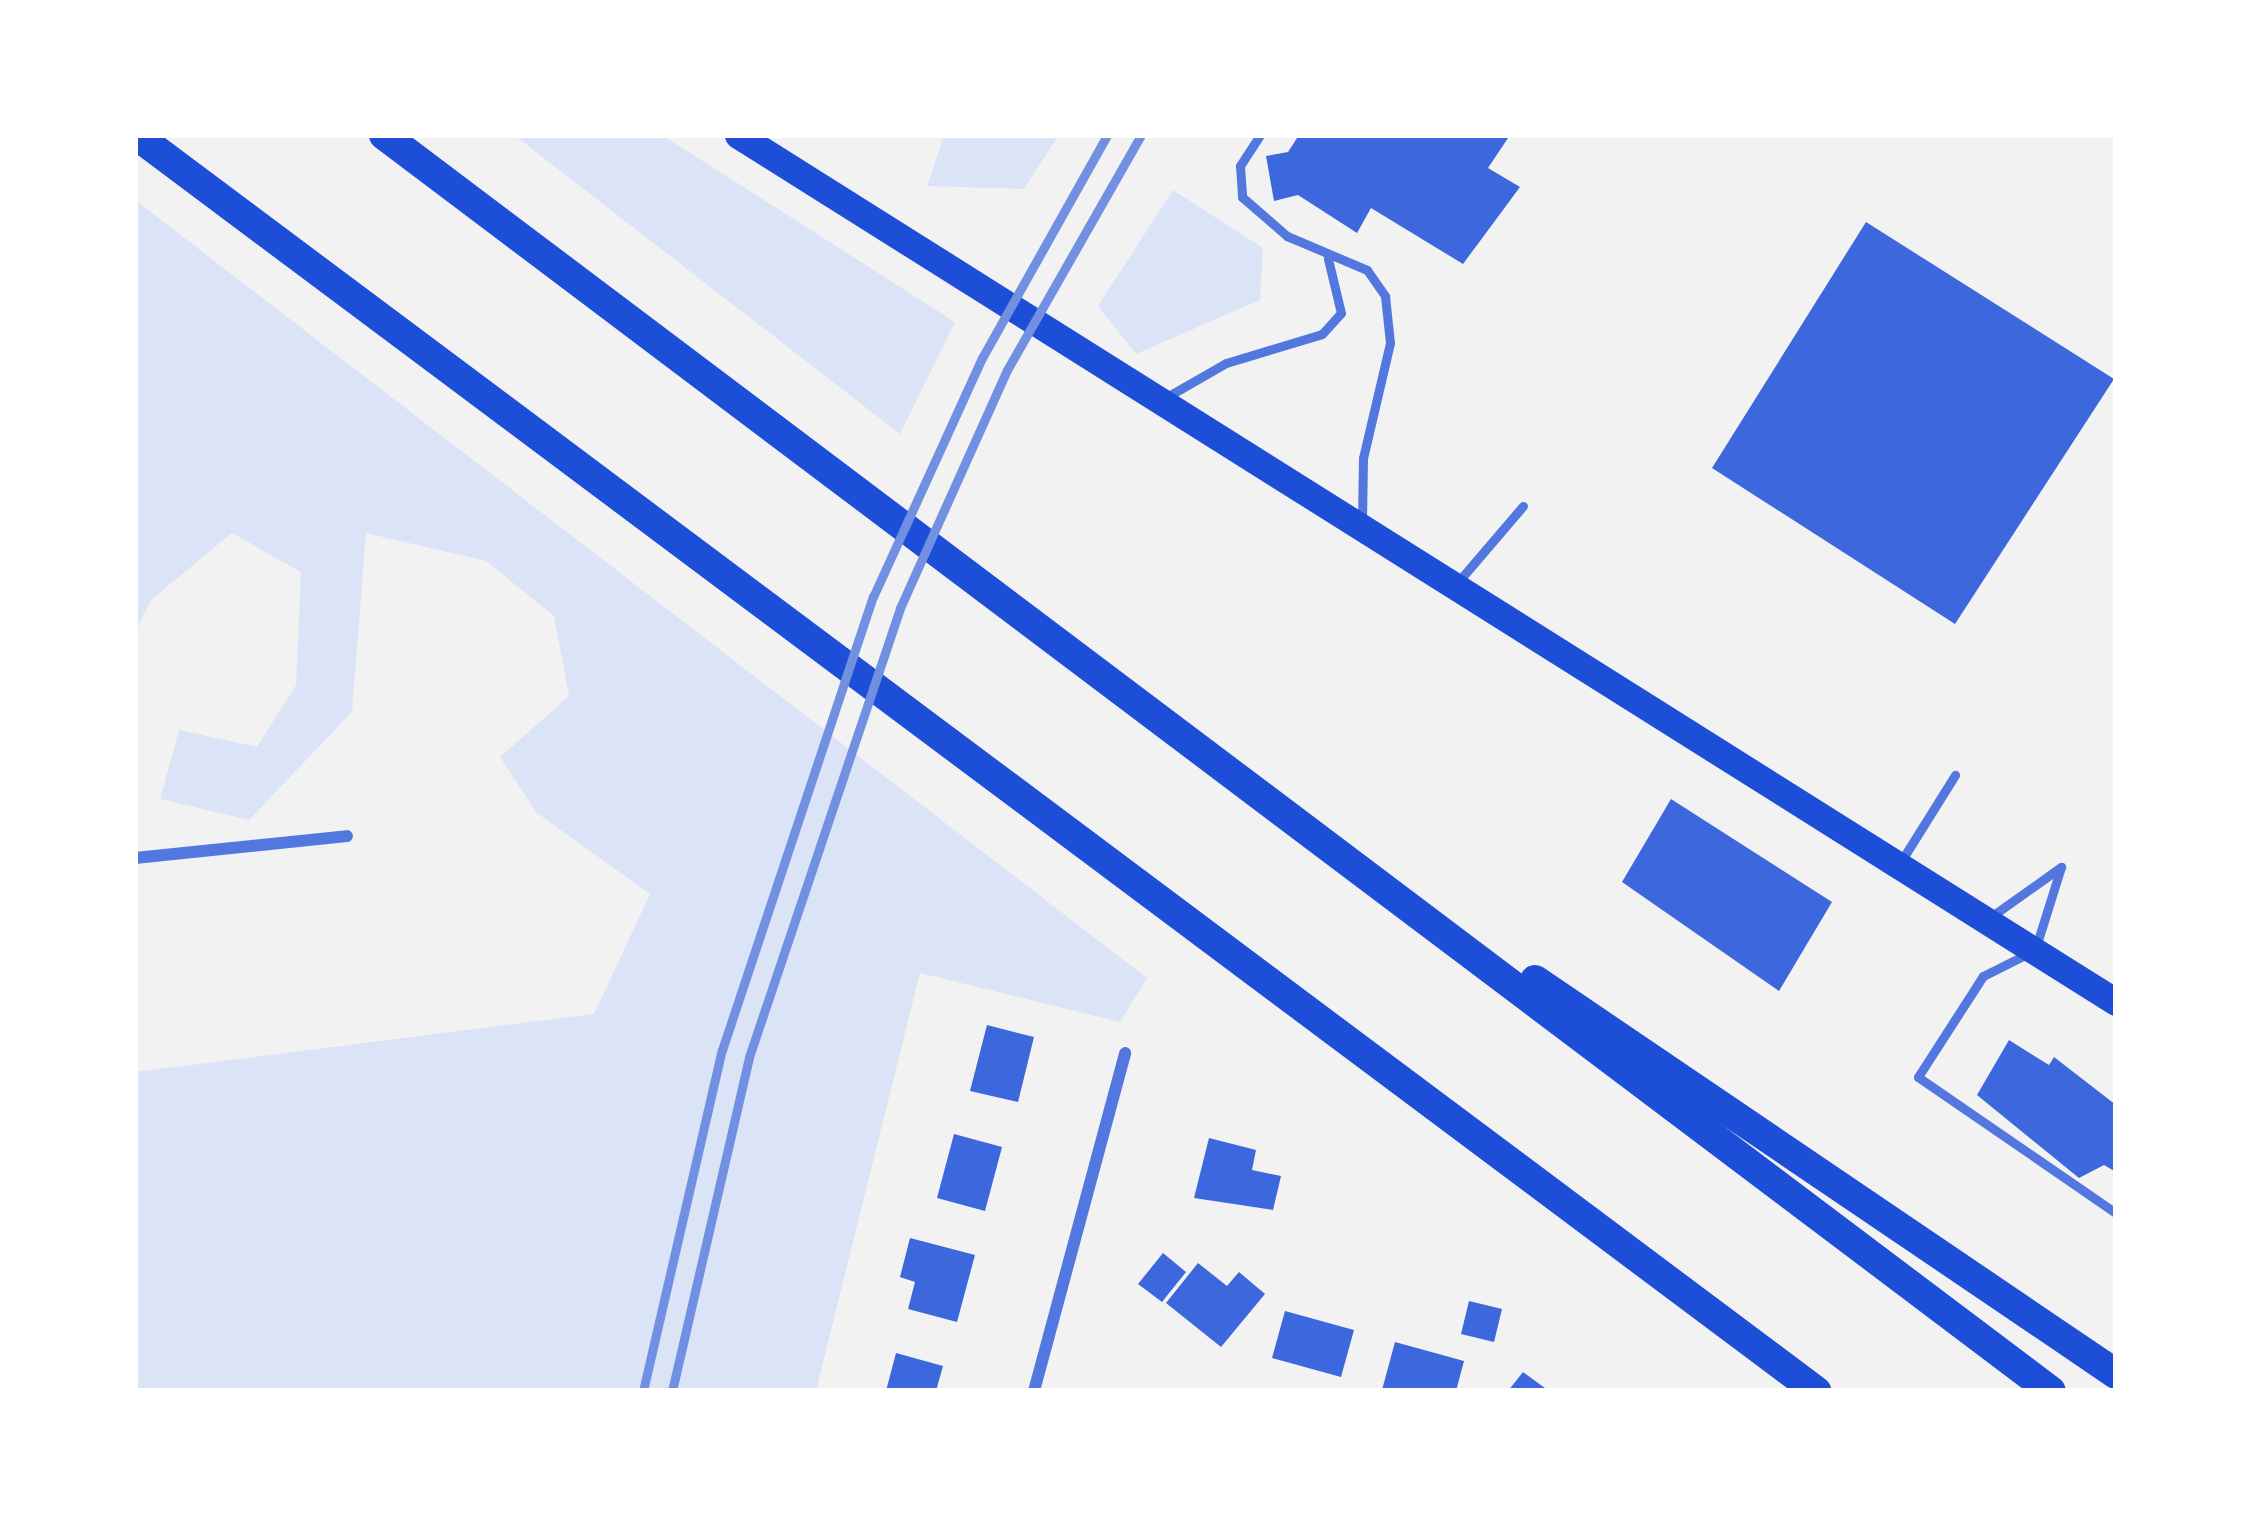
<!DOCTYPE html>
<html>
<head>
<meta charset="utf-8">
<style>
  body { margin:0 }
  #map { position:relative; width:2251px; height:1526px; overflow:hidden; background:#f2f2f2; font-family:Manrope,sans-serif }
  div>[style] { position:absolute }
  .green>* { inset:0; background:#dbe4f7 }
  .building>* { inset:0; background:#3d67dc }
  .service>* { height:9px; margin:-4.5px; padding:0 4.5px; transform-origin:4.5px; border-radius:4.5px; background:#5277de }
  .minor>* { height:12px; margin:-6px; padding:0 6px; transform-origin:6px; border-radius:6px; background:#5277de }
  .primary>* { height:27px; margin:-13.5px; padding:0 13.5px; transform-origin:13.5px; border-radius:13.5px; background:#1d4ed8 }
  .motorway>* { height:30px; margin:-15px; padding:0 15px; transform-origin:15px; border-radius:15px; background:#1d4ed8 }
  .rail>* { height:9px; margin:-4.5px; padding:0 4.5px; transform-origin:4.5px; border-radius:4.5px; background:#7290e2 }
  span { translate:-50% -50%; white-space:nowrap; text-align:center; line-height:1.15; -webkit-text-stroke:10px #fff; paint-order:stroke }
  .frame { position:absolute; inset:0; border:138px solid #fff; pointer-events:none }
</style>
</head>
<body>
<div id="map">
  <div class="green">
    <div style="clip-path:polygon(514px 135px,662px 135px,955px 322px,900px 434px)"></div>
    <div style="clip-path:polygon(944px 135px,1059px 135px,1024px 189px,927px 186px)"></div>
    <div style="clip-path:polygon(1173px 190px,1263px 248px,1260px 300px,1136px 354px,1098px 306px)"></div>
    <div style="clip-path:polygon(135px 200px,1147px 978px,1120px 1022px,920px 973px,816px 1391px,135px 1391px,135px 1072px,594px 1014px,650px 894px,537px 813px,500px 757px,569px 696px,554px 616px,486px 561px,366px 533px,352px 712px,249px 820px,160px 799px,179px 730px,257px 747px,296px 685px,301px 572px,232px 533px,151px 600px,135px 632px)"></div>
  </div>
  <div class="building">
    <div style="clip-path:polygon(1299px 135px,1510px 135px,1488px 168px,1520px 187px,1463px 264px,1371px 208px,1357px 233px,1298px 195px,1274px 201px,1266px 156px,1288px 152px)"></div>
    <div style="clip-path:polygon(1866px 222px,2114px 379px,1955px 624px,1712px 468px)"></div>
    <div style="clip-path:polygon(1671px 799px,1832px 902px,1779px 991px,1622px 882px)"></div>
    <div style="clip-path:polygon(987px 1025px,1034px 1037px,1018px 1102px,970px 1091px)"></div>
    <div style="clip-path:polygon(2009px 1040px,2049px 1065px,2054px 1057px,2116px 1105px,2116px 1172px,2104px 1165px,2079px 1178px,1977px 1095px)"></div>
    <div style="clip-path:polygon(954px 1134px,1002px 1147px,985px 1211px,937px 1198px)"></div>
    <div style="clip-path:polygon(1209px 1138px,1256px 1150px,1252px 1170px,1281px 1176px,1273px 1210px,1194px 1198px)"></div>
    <div style="clip-path:polygon(910px 1238px,975px 1255px,957px 1322px,908px 1309px,915px 1282px,900px 1277px)"></div>
    <div style="clip-path:polygon(1163px 1253px,1186px 1272px,1162px 1302px,1138px 1284px)"></div>
    <div style="clip-path:polygon(1198px 1263px,1227px 1286px,1239px 1272px,1265px 1294px,1221px 1347px,1166px 1303px)"></div>
    <div style="clip-path:polygon(1469px 1301px,1502px 1309px,1494px 1342px,1461px 1334px)"></div>
    <div style="clip-path:polygon(1285px 1311px,1354px 1330px,1341px 1377px,1272px 1358px)"></div>
    <div style="clip-path:polygon(1395px 1342px,1464px 1361px,1456px 1391px,1382px 1390px)"></div>
    <div style="clip-path:polygon(896px 1353px,943px 1366px,936px 1391px,886px 1391px)"></div>
    <div style="clip-path:polygon(1523px 1372px,1549px 1391px,1508px 1391px)"></div>
  </div>
  <div class="service">
    <div style="left:1260px;top:135px;width:37px;rotate:123deg"></div>
    <div style="left:1240px;top:166px;width:31px;rotate:86deg"></div>
    <div style="left:1242px;top:197px;width:60px;rotate:40.9deg"></div>
    <div style="left:1287px;top:236px;width:87px;rotate:23deg"></div>
    <div style="left:1367px;top:270px;width:32px;rotate:55deg"></div>
    <div style="left:1385px;top:296px;width:47px;rotate:83.9deg"></div>
    <div style="left:1390px;top:343px;width:118px;rotate:103.2deg"></div>
    <div style="left:1363px;top:458px;width:62px;rotate:90.9deg"></div>
    <div style="left:1165px;top:398px;width:70px;rotate:-29.8deg"></div>
    <div style="left:1226px;top:363px;width:100px;rotate:-16.8deg"></div>
    <div style="left:1322px;top:334px;width:28px;rotate:-48deg"></div>
    <div style="left:1341px;top:313px;width:56px;rotate:-103.5deg"></div>
    <div style="left:1458px;top:582px;width:100px;rotate:-49.5deg"></div>
    <div style="left:1900px;top:863px;width:104px;rotate:-58deg"></div>
    <div style="left:2061px;top:867px;width:87px;rotate:107.4deg"></div>
    <div style="left:2035px;top:950px;width:58px;rotate:153.4deg"></div>
    <div style="left:1983px;top:976px;width:120px;rotate:122.8deg"></div>
    <div style="left:1918px;top:1077px;width:240px;rotate:34.5deg"></div>
    <div style="left:1992px;top:916px;width:85px;rotate:-35.4deg"></div>
  </div>
  <div class="minor">
    <div style="left:135px;top:858px;width:213px;rotate:-5.9deg"></div>
    <div style="left:1034px;top:1391px;width:350px;rotate:-74.9deg"></div>
  </div>
  <div class="primary">
    <div style="left:738px;top:135px;width:1628px;rotate:32.18deg"></div>
  </div>
  <div class="motorway">
    <div style="left:136px;top:135px;width:2098px;rotate:36.78deg"></div>
    <div style="left:384px;top:135px;width:2087px;rotate:37deg"></div>
    <div style="left:1535px;top:980px;width:702px;rotate:34.14deg"></div>
  </div>
  <div class="rail">
    <div style="left:643px;top:1391px;width:350px;rotate:-77deg"></div>
    <div style="left:722px;top:1050px;width:478px;rotate:-71.6deg"></div>
    <div style="left:873px;top:597px;width:263px;rotate:-65.5deg"></div>
    <div style="left:982px;top:358px;width:256px;rotate:-60.7deg"></div>
    <div style="left:672px;top:1391px;width:343px;rotate:-77deg"></div>
    <div style="left:749px;top:1057px;width:474px;rotate:-71.4deg"></div>
    <div style="left:900px;top:608px;width:261px;rotate:-65.8deg"></div>
    <div style="left:1007px;top:370px;width:271px;rotate:-60.3deg"></div>
  </div>
  <div class="frame"></div>
</div>
</body>
</html>
